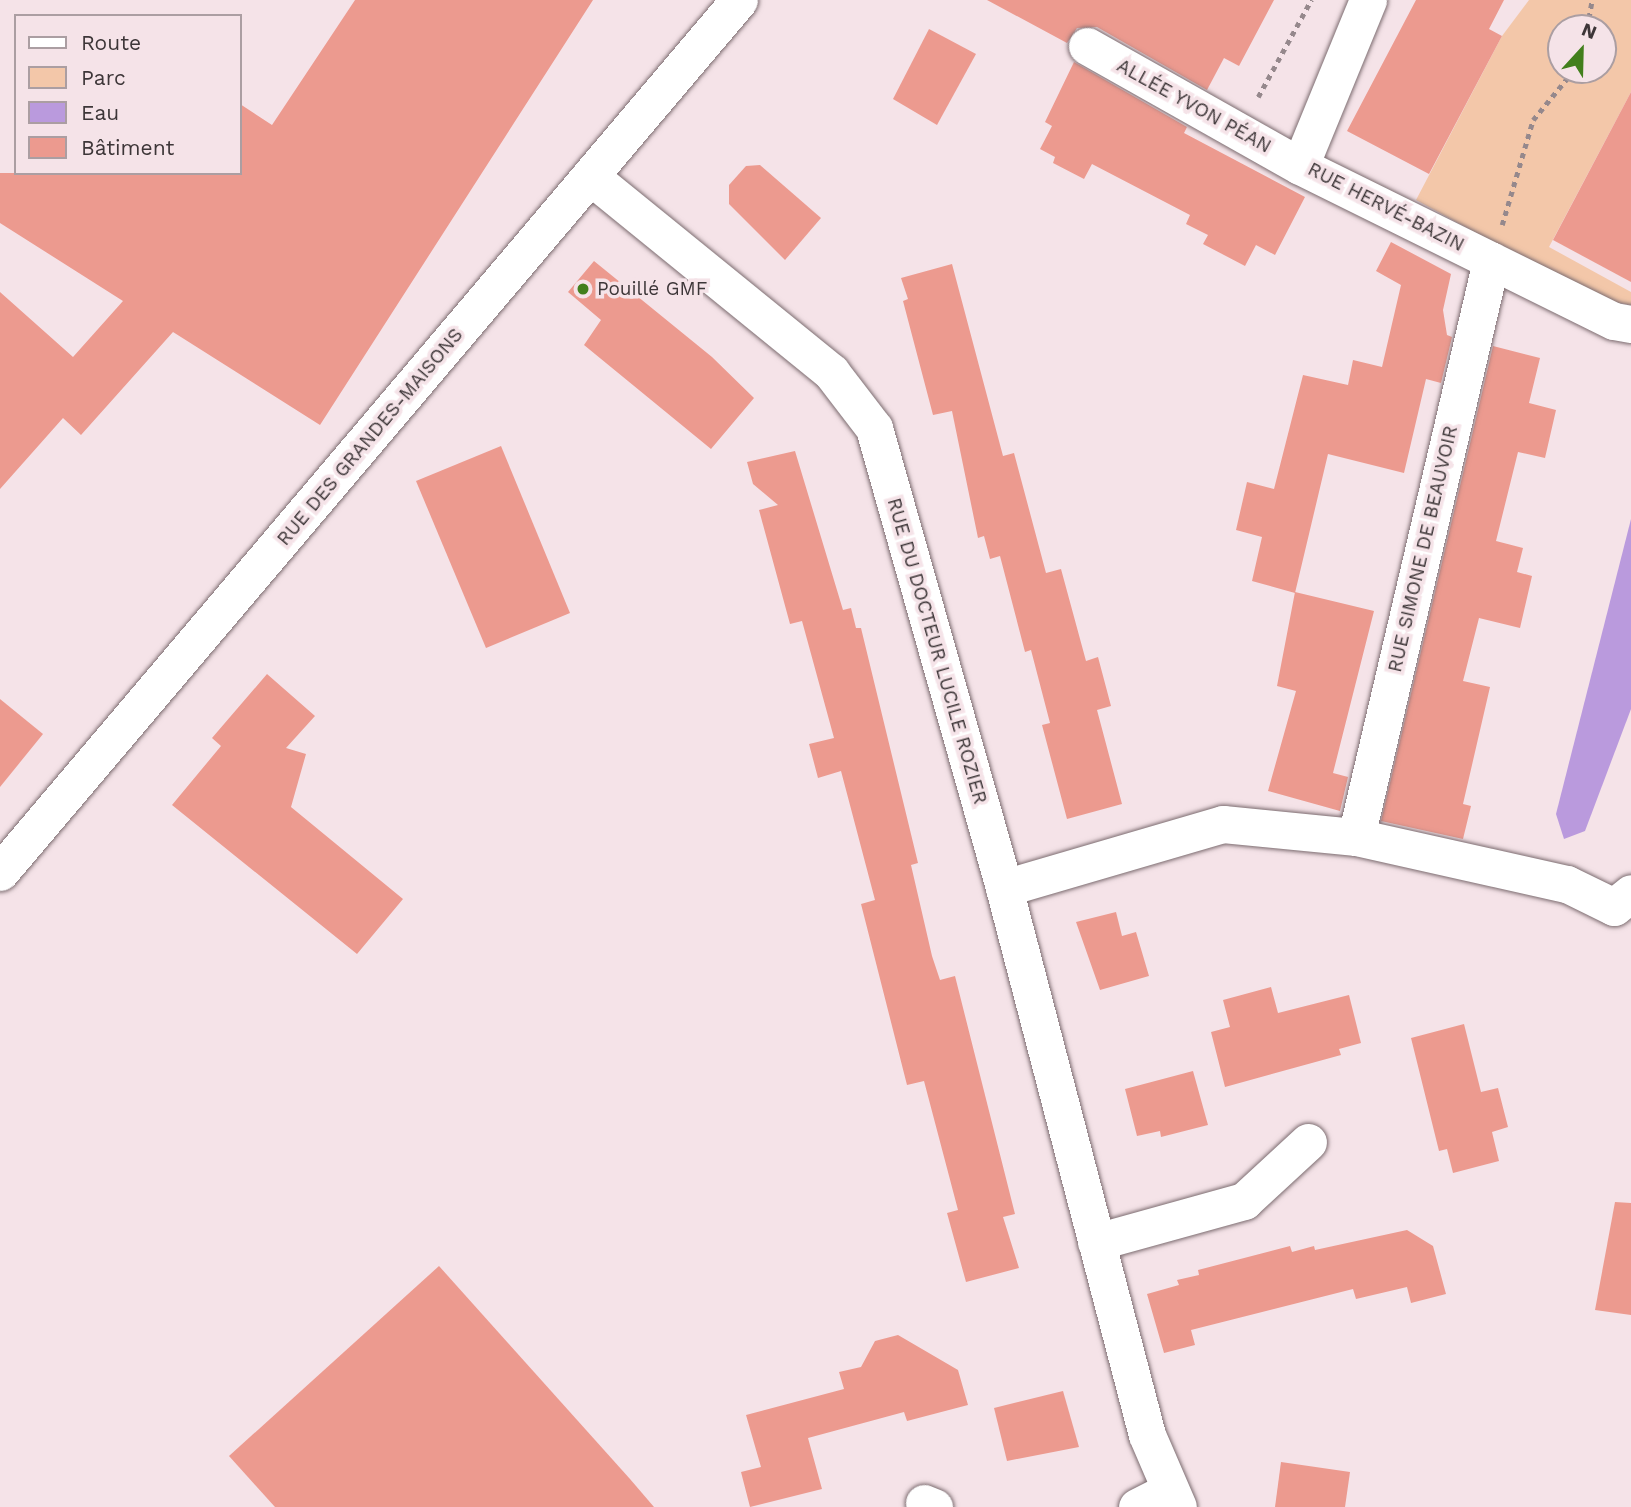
<!DOCTYPE html>
<html>
<head>
<meta charset="utf-8">
<style>
  body { margin:0 }
  #map { position:relative; width:1631px; height:1507px; overflow:hidden; background:#f5e3e8; font-family:"Work Sans",sans-serif }
  div>[style] { position:absolute }
  .green>* { inset:0; background:#f3c7a9 }
  .water>* { inset:0; background:#ba9add }
  .building>* { inset:0; background:#ec9a8f }
  .path>* { height:4.5px; margin-top:-2.25px; transform-origin:0; background:repeating-linear-gradient(90deg,#95888c 0 5px,transparent 0 10px) }
  .roads { filter:drop-shadow(0 0 2px #7c6c70) drop-shadow(0 0 2px #7c6c70) }
  .street>* { height:37px; margin:-18.5px; padding:0 18.5px; transform-origin:18.5px; border-radius:18.5px; background:#fff }
  .dots>* { width:19px; height:19px; translate:-50% -50%; box-sizing:border-box; border:4px solid #f5e3e8; border-radius:50% }
  span { translate:-50% -50%; white-space:nowrap; text-align:center; line-height:1.15; -webkit-text-stroke:7px #f5e3e8; paint-order:stroke }
  .street-label { font-size:19px; color:#3d3638 }
  .poi-label { font-size:19px; color:#3d3638 }
  .left { translate:0 -50%; text-align:left }
  .legend { position:absolute; left:14px; top:14px; width:228px; height:161px; box-sizing:border-box; background:#f5e3e8; border:2px solid #ab9ea2; margin:0; padding:9px 12px; list-style:none; font-size:21px; color:#3d3638 }
  .legend li { display:flex; align-items:center; gap:14px; height:35px }
  .legend b { width:35px; border:2px solid #ab9ea2 }
  .north { position:absolute; left:1547px; top:14px; width:70px; height:70px; box-sizing:border-box; background:#f5e3e8; border:2px solid #ab9ea2; border-radius:50%; rotate:22deg; font-size:19px; font-weight:700; line-height:28px; text-align:center; color:#3d3638 }
  .north::after { content:''; display:block; margin:auto; width:24px; height:32px; background:#427f1c; clip-path:polygon(50% 0,100% 100%,50% 72%,0 100%) }
</style>
</head>
<body>
<div id="map">
  <div class="green">
    <div style="clip-path:polygon(evenodd,1529px 0,1631px 0,1631px 92px,1549px 247px,1631px 292px,1631px 305px,1598px 299px,1416px 200px,1502px 36px,1529px 0,1561px 28px,1603px 28px,1603px 70px,1561px 70px,1561px 28px)"></div>
  </div>
  <div class="water">
    <div style="clip-path:polygon(1631px 519px,1631px 709px,1585px 831px,1564px 839px,1556px 814px)"></div>
  </div>
  <div class="building">
    <div style="clip-path:polygon(355px 0,593px 0,320px 425px,173px 332px,81px 435px,63px 418px,0 489px,0 292px,73px 357px,123px 301px,0 223px,0 173px,240px 173px,240px 104px,272px 125px)"></div>
    <div style="clip-path:polygon(987px 0,1274px 0,1239px 66px,1224px 58px,1207px 90px,1097px 27px,1077px 28px,1067px 43px)"></div>
    <div style="clip-path:polygon(1416px 0,1504px 0,1489px 29px,1502px 36px,1429px 174px,1347px 131px)"></div>
    <div style="clip-path:polygon(929px 29px,976px 54px,937px 125px,893px 99px)"></div>
    <div style="clip-path:polygon(1074px 62px,1187px 127px,1184px 133px,1305px 197px,1275px 255px,1256px 245px,1245px 266px,1203px 244px,1208px 235px,1186px 224px,1190px 215px,1092px 164px,1084px 179px,1053px 163px,1055px 157px,1040px 149px,1052px 126px,1045px 122px)"></div>
    <div style="clip-path:polygon(1631px 92px,1631px 282px,1553px 240px)"></div>
    <div style="clip-path:polygon(760px 165px,821px 218px,785px 260px,729px 204px,729px 185px,746px 166px)"></div>
    <div style="clip-path:polygon(1391px 242px,1451px 274px,1443px 310px,1447px 335px,1452px 337px,1441px 383px,1426px 379px,1404px 473px,1328px 454px,1295px 593px,1252px 581px,1262px 537px,1236px 530px,1247px 482px,1274px 489px,1303px 375px,1348px 385px,1353px 360px,1382px 367px,1401px 285px,1376px 271px)"></div>
    <div style="clip-path:polygon(594px 261px,712px 357px,754px 398px,711px 449px,584px 345px,601px 320px,568px 292px)"></div>
    <div style="clip-path:polygon(952px 264px,1003px 456px,1014px 453px,1046px 573px,1061px 569px,1086px 661px,1098px 657px,1111px 706px,1097px 710px,1122px 804px,1067px 819px,1042px 725px,1050px 723px,1031px 650px,1025px 652px,1000px 556px,990px 559px,984px 536px,978px 538px,952px 411px,933px 415px,903px 301px,908px 299px,901px 278px)"></div>
    <div style="clip-path:polygon(1493px 346px,1540px 358px,1529px 403px,1556px 410px,1545px 458px,1518px 452px,1496px 541px,1523px 548px,1517px 572px,1532px 576px,1520px 628px,1479px 618px,1463px 681px,1490px 687px,1463px 804px,1471px 806px,1463px 839px,1381px 821px)"></div>
    <div style="clip-path:polygon(501px 446px,570px 613px,486px 648px,416px 481px)"></div>
    <div style="clip-path:polygon(795px 451px,843px 610px,851px 608px,856px 628px,861px 628px,918px 863px,911px 865px,932px 956px,940px 980px,955px 976px,1015px 1214px,1003px 1217px,1019px 1268px,966px 1282px,947px 1213px,958px 1210px,924px 1081px,907px 1085px,861px 904px,875px 900px,841px 771px,818px 778px,809px 744px,834px 738px,802px 621px,790px 624px,759px 510px,778px 505px,753px 484px,747px 462px)"></div>
    <div style="clip-path:polygon(1295px 592px,1374px 611px,1333px 773px,1348px 777px,1340px 811px,1268px 791px,1296px 691px,1277px 686px)"></div>
    <div style="clip-path:polygon(267px 674px,315px 716px,286px 748px,306px 754px,291px 807px,403px 899px,357px 954px,172px 805px,221px 746px,212px 738px)"></div>
    <div style="clip-path:polygon(0 699px,43px 734px,0 787px)"></div>
    <div style="clip-path:polygon(1116px 912px,1122px 936px,1136px 932px,1149px 976px,1100px 990px,1076px 922px)"></div>
    <div style="clip-path:polygon(1271px 987px,1278px 1013px,1349px 995px,1361px 1043px,1339px 1049px,1341px 1055px,1225px 1087px,1211px 1032px,1230px 1027px,1223px 1000px)"></div>
    <div style="clip-path:polygon(1464px 1024px,1481px 1092px,1498px 1088px,1508px 1127px,1492px 1132px,1499px 1161px,1453px 1173px,1447px 1149px,1439px 1151px,1411px 1038px)"></div>
    <div style="clip-path:polygon(1193px 1071px,1208px 1125px,1161px 1137px,1160px 1131px,1137px 1136px,1125px 1089px)"></div>
    <div style="clip-path:polygon(1615px 1202px,1631px 1203px,1631px 1315px,1595px 1310px)"></div>
    <div style="clip-path:polygon(1407px 1230px,1433px 1246px,1446px 1294px,1411px 1303px,1407px 1287px,1356px 1299px,1353px 1289px,1191px 1330px,1195px 1345px,1164px 1353px,1147px 1294px,1179px 1285px,1177px 1280px,1199px 1275px,1198px 1270px,1290px 1246px,1292px 1252px,1314px 1246px,1315px 1250px)"></div>
    <div style="clip-path:polygon(439px 1266px,630px 1479px,654px 1507px,275px 1507px,229px 1456px)"></div>
    <div style="clip-path:polygon(898px 1335px,958px 1370px,968px 1405px,907px 1421px,904px 1412px,808px 1438px,822px 1489px,750px 1507px,741px 1472px,761px 1467px,746px 1415px,844px 1389px,839px 1372px,861px 1367px,875px 1341px)"></div>
    <div style="clip-path:polygon(1063px 1391px,1079px 1447px,1007px 1461px,994px 1408px)"></div>
    <div style="clip-path:polygon(1281px 1462px,1350px 1472px,1345px 1507px,1275px 1507px)"></div>
  </div>
  <div class="path">
    <div style="left:1587px;top:28px;width:28px;rotate:-80deg"></div>
    <div style="left:1258px;top:97px;width:111px;rotate:-61.3deg"></div>
    <div style="left:1502px;top:225px;width:109px;rotate:-73.6deg"></div>
    <div style="left:1533px;top:120px;width:65px;rotate:-50.6deg"></div>
  </div>
  <div class="roads">
    <div class="street">
      <div style="left:1368px;top:0;width:179px;rotate:112.3deg"></div>
      <div style="left:1300px;top:166px;width:350px;rotate:26.3deg"></div>
      <div style="left:1614px;top:321px;width:17px;rotate:10deg"></div>
      <div style="left:1087px;top:46px;width:244px;rotate:29.4deg"></div>
      <div style="left:590px;top:176px;width:311px;rotate:39.1deg"></div>
      <div style="left:831px;top:372px;width:71px;rotate:52.5deg"></div>
      <div style="left:874px;top:428px;width:478px;rotate:74.2deg"></div>
      <div style="left:1004px;top:888px;width:565px;rotate:75.35deg"></div>
      <div style="left:1147px;top:1435px;width:78px;rotate:66.7deg"></div>
      <div style="left:1356px;top:837px;width:592px;rotate:-76.81deg"></div>
      <div style="left:0;top:872px;width:1143px;rotate:-49.72deg"></div>
      <div style="left:1004px;top:888px;width:228px;rotate:-16.3deg"></div>
      <div style="left:1223px;top:824px;width:134px;rotate:5.6deg"></div>
      <div style="left:1356px;top:837px;width:216px;rotate:12.6deg"></div>
      <div style="left:1567px;top:884px;width:52px;rotate:26.1deg"></div>
      <div style="left:1614px;top:907px;width:22px;rotate:-39deg"></div>
      <div style="left:1096px;top:1242px;width:154px;rotate:-15.5deg"></div>
      <div style="left:1244px;top:1201px;width:87px;rotate:-42.7deg"></div>
      <div style="left:924px;top:1503px;width:11px;rotate:22deg"></div>
      <div style="left:1137px;top:1507px;width:36px;rotate:-27deg"></div>
    </div>
  </div>
  <div class="dots">
    <div style="left:583px;top:289px;background:#427f1c"></div>
  </div>
  <div class="street-label">
    <span style="left:1194px;top:106px;rotate:29deg">ALLÉE YVON PÉAN</span>
    <span style="left:1386px;top:207px;rotate:27deg">RUE HERVÉ-BAZIN</span>
    <span style="left:370px;top:437px;rotate:-50deg">RUE DES GRANDES-MAISONS</span>
    <span style="left:1423px;top:549px;rotate:-77deg">RUE SIMONE DE BEAUVOIR</span>
    <span style="left:937px;top:651px;rotate:74deg">RUE DU DOCTEUR LUCILE ROZIER</span>
  </div>
  <div class="poi-label">
    <span class="left" style="left:597px;top:289px">Pouillé GMF</span>
  </div>
  <ul class="legend">
  <li><b style="height:9px;background:#fff"></b>Route</li>
  <li><b style="height:19px;background:#f3c7a9"></b>Parc</li>
  <li><b style="height:19px;background:#ba9add"></b>Eau</li>
  <li><b style="height:19px;background:#ec9a8f"></b>Bâtiment</li>
  </ul>
  <div class="north">N</div>
</div>
</body>
</html>
